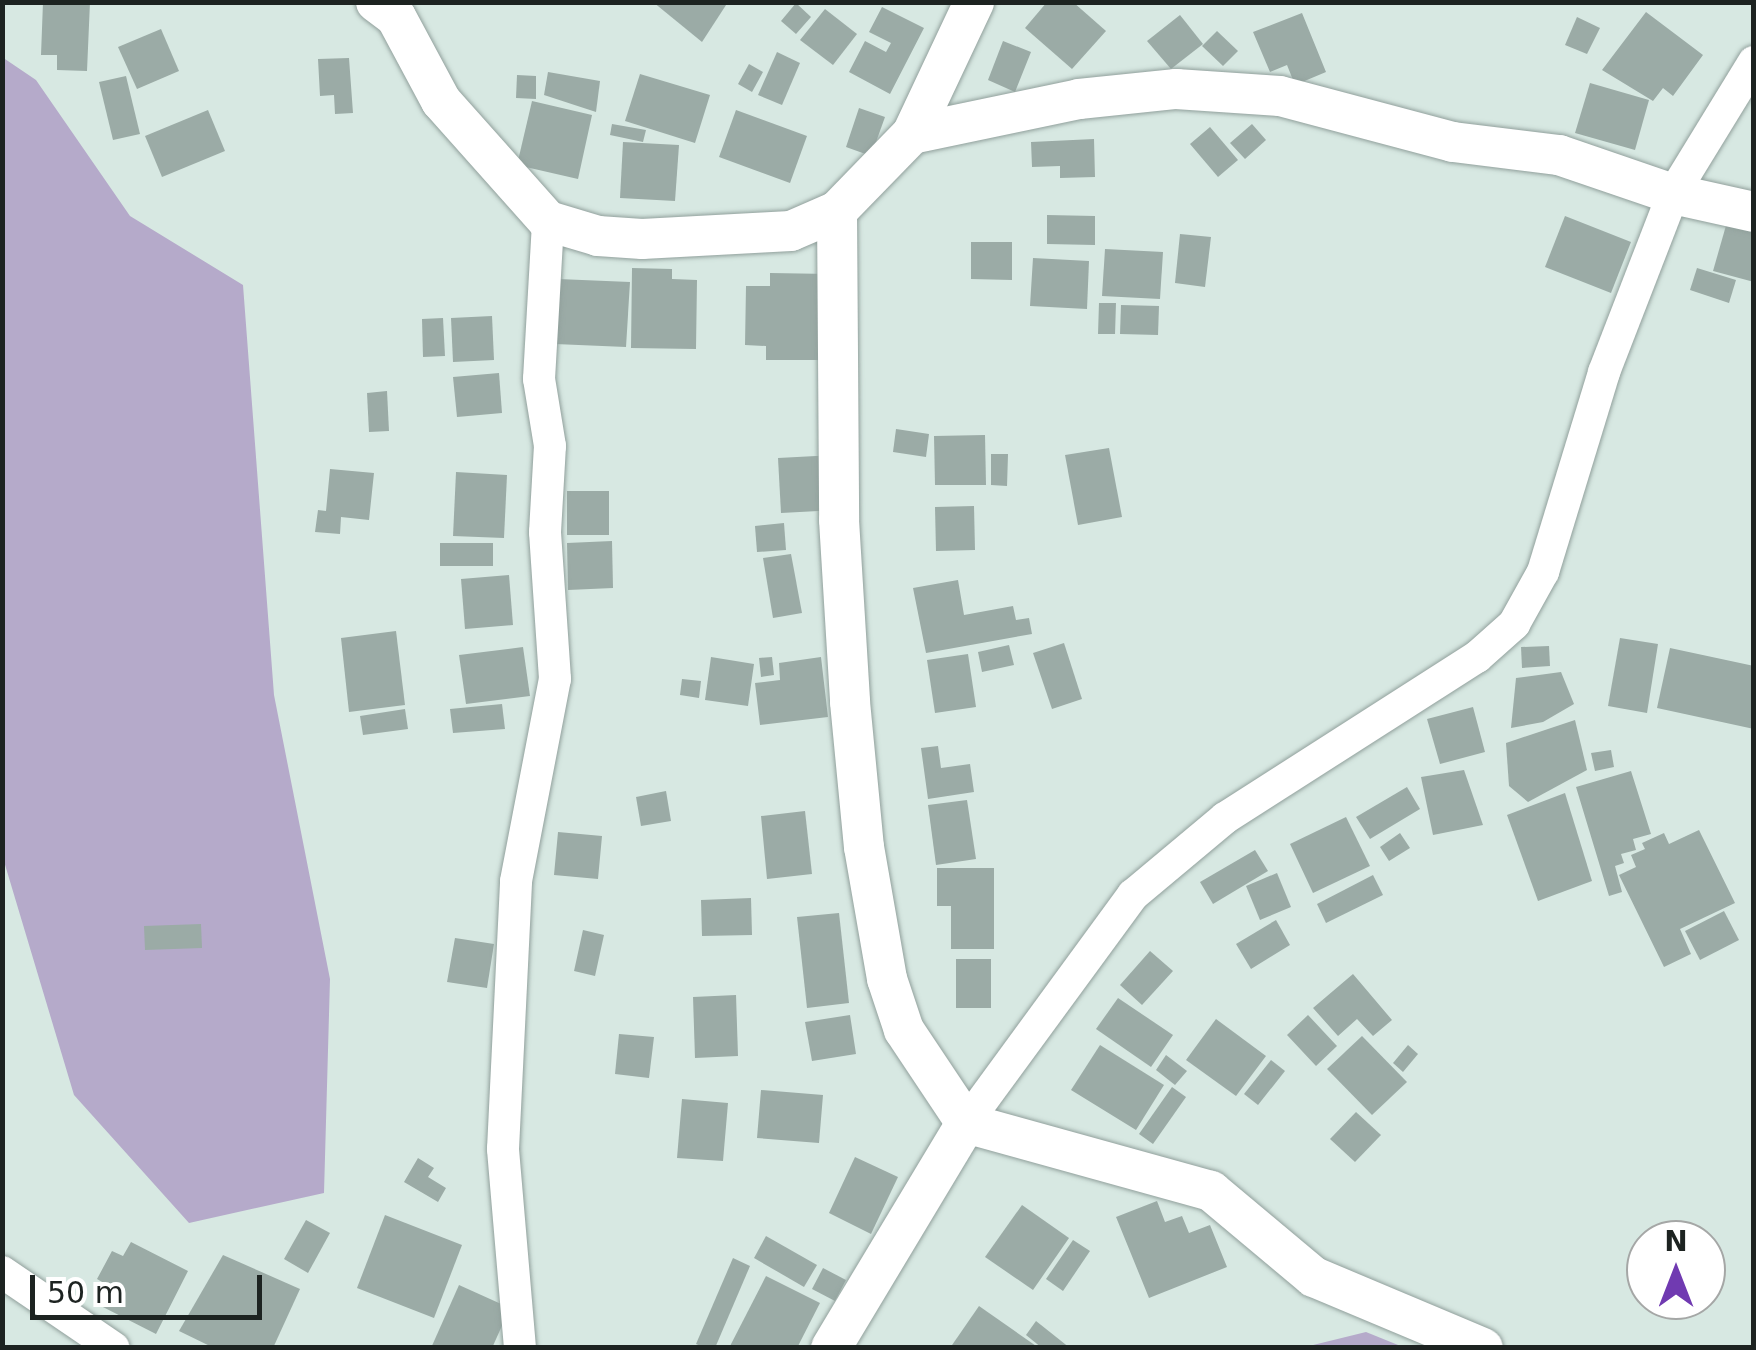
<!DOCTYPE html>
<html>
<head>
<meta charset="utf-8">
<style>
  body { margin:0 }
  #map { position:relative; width:1756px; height:1350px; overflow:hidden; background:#d7e8e2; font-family:"DejaVu Sans",sans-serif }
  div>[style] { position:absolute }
  .forest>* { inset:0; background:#b5aaca }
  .building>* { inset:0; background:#9baba6 }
  .roads { filter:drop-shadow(0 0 2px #91a09c) drop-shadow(0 0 2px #91a09c) }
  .minor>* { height:32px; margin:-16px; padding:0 16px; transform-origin:16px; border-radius:16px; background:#fff }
  .tertiary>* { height:40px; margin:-20px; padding:0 20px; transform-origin:20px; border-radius:20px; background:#fff }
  span { translate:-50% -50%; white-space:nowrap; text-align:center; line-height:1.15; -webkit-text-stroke:10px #fff; paint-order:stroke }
  .frame { position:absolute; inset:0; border:5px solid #1d2321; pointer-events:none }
  .north { position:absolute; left:1626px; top:1220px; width:100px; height:100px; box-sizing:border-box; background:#fff; border:2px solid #a5a7a6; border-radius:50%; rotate:0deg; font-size:28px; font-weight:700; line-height:40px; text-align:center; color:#1d2321 }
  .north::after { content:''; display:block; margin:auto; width:35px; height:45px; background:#703ab1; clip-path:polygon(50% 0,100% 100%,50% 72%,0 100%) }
  .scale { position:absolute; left:30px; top:1275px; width:232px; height:45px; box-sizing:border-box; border:5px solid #1d2321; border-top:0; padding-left:12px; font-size:30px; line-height:35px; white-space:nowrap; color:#1d2321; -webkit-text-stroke:8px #fff; paint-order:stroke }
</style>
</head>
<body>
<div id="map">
  <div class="forest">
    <div style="clip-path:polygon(2px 57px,36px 80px,130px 216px,243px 285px,274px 695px,330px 979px,324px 1193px,189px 1223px,74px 1095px,3px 858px)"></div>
    <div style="clip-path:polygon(1366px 1332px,1403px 1347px,1305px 1347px)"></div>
  </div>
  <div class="building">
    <div style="clip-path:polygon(43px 2px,90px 2px,87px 71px,57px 70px,57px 55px,41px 55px)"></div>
    <div style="clip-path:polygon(653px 2px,728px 2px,702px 42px)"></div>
    <div style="clip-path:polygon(1047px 2px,1073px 2px,1106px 31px,1072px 69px,1025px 28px)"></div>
    <div style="clip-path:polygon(796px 3px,811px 17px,796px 34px,781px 21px)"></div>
    <div style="clip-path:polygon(882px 7px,924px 28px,890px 94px,849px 72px,865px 41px,886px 52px,891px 43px,869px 32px)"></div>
    <div style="clip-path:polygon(825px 9px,857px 34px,833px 65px,800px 40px)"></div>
    <div style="clip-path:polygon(1646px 12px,1703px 55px,1673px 96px,1663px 88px,1653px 101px,1602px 70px)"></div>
    <div style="clip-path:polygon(1302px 13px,1326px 72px,1295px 85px,1287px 65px,1270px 72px,1253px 32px)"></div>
    <div style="clip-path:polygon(1180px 15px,1203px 44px,1171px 69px,1147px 41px)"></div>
    <div style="clip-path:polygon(1577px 17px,1600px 28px,1587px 54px,1565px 45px)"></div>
    <div style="clip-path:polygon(161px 29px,179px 71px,137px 89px,118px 47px)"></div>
    <div style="clip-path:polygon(1217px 31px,1238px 51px,1223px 66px,1202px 46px)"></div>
    <div style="clip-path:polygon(1003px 41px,1031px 52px,1015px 92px,988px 80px)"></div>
    <div style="clip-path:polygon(777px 52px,800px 63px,782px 105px,758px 95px)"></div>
    <div style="clip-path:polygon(349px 58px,353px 113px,335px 114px,334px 95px,320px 96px,318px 59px)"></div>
    <div style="clip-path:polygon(749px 64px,763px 72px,752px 92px,738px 84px)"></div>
    <div style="clip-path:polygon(548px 72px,600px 81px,596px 112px,544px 95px)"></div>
    <div style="clip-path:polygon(640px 74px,710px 95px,695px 143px,625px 121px)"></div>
    <div style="clip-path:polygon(517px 75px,536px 76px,536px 99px,516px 98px)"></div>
    <div style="clip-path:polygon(126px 76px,140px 134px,113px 140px,99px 82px)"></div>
    <div style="clip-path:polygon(1590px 83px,1649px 100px,1635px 150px,1575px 133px)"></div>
    <div style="clip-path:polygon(532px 101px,592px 115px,578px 179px,517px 165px)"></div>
    <div style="clip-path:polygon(859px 108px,885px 117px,871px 156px,846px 147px)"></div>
    <div style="clip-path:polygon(208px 110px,225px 151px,162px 177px,145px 136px)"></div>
    <div style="clip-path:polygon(736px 110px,807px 136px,790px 183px,719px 157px)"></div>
    <div style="clip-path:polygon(612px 124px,646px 130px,643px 142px,610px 135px)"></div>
    <div style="clip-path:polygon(1252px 124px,1266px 140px,1245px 159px,1230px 143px)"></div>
    <div style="clip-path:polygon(1210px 127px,1238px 160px,1218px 177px,1190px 144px)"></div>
    <div style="clip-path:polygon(1094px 139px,1095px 177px,1060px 178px,1060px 166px,1032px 167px,1031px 142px)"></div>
    <div style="clip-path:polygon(623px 142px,679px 145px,675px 201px,620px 198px)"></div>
    <div style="clip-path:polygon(1047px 215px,1095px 216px,1095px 245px,1047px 244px)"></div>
    <div style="clip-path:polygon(1565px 216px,1631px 242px,1611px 293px,1545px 267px)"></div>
    <div style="clip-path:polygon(1727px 222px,1754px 229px,1754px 282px,1713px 271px)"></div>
    <div style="clip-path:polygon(1180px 234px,1211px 237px,1205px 287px,1175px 283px)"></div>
    <div style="clip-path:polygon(971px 242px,1012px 242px,1012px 280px,971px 279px)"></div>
    <div style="clip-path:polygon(1105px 249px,1163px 252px,1160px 299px,1102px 296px)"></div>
    <div style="clip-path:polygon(1033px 258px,1089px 261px,1087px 309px,1030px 306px)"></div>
    <div style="clip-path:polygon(632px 268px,672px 269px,672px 279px,697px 280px,696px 349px,631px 348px)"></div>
    <div style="clip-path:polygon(1697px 268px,1736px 280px,1729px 303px,1690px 290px)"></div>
    <div style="clip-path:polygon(770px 273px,830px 274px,830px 360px,766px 360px,766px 346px,745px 345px,746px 286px,770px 286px)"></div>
    <div style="clip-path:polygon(558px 279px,630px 282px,626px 347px,555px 344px)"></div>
    <div style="clip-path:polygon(1099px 303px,1116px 303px,1115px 334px,1098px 334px)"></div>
    <div style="clip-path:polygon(1121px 305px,1159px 306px,1158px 335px,1120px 334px)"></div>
    <div style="clip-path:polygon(492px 316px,494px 360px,453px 362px,451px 318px)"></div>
    <div style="clip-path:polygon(443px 318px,445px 356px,423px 357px,422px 319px)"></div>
    <div style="clip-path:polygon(499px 373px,502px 413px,457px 417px,453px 377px)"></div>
    <div style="clip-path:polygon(387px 391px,389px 431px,369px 432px,367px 393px)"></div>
    <div style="clip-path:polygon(896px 429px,929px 434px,926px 457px,893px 452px)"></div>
    <div style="clip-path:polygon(985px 435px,986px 485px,935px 485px,934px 436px)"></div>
    <div style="clip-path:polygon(1109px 448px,1122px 517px,1078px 525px,1065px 455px)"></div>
    <div style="clip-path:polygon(991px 454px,1008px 454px,1007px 486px,991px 485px)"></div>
    <div style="clip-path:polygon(835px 455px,837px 510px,781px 513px,778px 458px)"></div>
    <div style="clip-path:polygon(330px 469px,374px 473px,369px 520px,341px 517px,340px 534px,315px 532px,318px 510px,326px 511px)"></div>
    <div style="clip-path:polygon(456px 472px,507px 475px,504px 538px,453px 536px)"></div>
    <div style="clip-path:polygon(567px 491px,609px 491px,609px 535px,567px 535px)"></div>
    <div style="clip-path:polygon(974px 506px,975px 550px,936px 551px,935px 507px)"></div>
    <div style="clip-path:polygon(784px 523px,786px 550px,757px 552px,755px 526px)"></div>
    <div style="clip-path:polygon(612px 541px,613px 588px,568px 590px,567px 543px)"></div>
    <div style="clip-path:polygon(440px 543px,493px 543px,493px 566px,440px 566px)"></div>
    <div style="clip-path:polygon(791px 554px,802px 613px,773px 618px,763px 558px)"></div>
    <div style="clip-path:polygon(509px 575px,513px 625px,465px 629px,461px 579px)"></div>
    <div style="clip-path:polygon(958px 580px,964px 615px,1013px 606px,1016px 620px,1029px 618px,1032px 634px,926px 653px,913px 588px)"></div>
    <div style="clip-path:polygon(396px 631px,405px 705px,349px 712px,341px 638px)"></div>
    <div style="clip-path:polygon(1620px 638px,1658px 644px,1647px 713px,1608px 706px)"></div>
    <div style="clip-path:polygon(1064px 643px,1082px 699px,1052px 709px,1033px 653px)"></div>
    <div style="clip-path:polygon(1009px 645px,1014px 665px,982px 672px,978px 652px)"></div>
    <div style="clip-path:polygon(1549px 646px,1550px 666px,1522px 668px,1521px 647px)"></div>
    <div style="clip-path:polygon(523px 647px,530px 696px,466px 704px,459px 655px)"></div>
    <div style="clip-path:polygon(1670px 648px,1754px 666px,1754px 729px,1657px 708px)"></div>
    <div style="clip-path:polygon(968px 654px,976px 707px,935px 713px,927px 660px)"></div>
    <div style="clip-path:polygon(711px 657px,754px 664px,748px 706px,705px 700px)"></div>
    <div style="clip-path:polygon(772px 657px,774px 675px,761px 677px,759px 658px)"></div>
    <div style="clip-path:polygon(821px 657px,828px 717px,760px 725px,755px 683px,780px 680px,779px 663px)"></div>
    <div style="clip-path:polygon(1561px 672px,1574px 704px,1543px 722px,1511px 728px,1516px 678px)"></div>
    <div style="clip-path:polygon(682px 679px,701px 681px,699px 698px,680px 695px)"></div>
    <div style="clip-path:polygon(502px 704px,505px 729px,453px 733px,450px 709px)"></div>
    <div style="clip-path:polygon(1473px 707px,1485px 752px,1440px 764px,1427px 719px)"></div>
    <div style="clip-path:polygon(405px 709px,408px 729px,363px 735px,360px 716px)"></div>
    <div style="clip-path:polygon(1575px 720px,1587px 770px,1528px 802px,1509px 786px,1506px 743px)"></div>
    <div style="clip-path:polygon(938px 746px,941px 768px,970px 764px,974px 792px,928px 799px,921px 748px)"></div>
    <div style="clip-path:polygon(1611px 750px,1614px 767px,1595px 771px,1591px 753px)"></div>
    <div style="clip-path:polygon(1464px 770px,1483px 825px,1433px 835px,1421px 777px)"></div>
    <div style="clip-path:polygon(1631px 771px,1651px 834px,1633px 839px,1636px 850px,1621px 854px,1624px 863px,1615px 866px,1622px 892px,1609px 896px,1576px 787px)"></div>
    <div style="clip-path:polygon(1407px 787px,1420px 809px,1370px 839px,1356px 817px)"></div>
    <div style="clip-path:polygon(666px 791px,671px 821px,641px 826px,636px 797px)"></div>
    <div style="clip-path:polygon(1565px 793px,1592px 881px,1538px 901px,1507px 815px)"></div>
    <div style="clip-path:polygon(967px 800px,976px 859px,936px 865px,928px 805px)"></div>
    <div style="clip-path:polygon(805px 811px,812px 874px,767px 879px,761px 816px)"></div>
    <div style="clip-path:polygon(1346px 817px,1370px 866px,1313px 893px,1290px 844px)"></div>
    <div style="clip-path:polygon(1699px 830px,1735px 903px,1680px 929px,1691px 954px,1664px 967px,1619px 875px,1636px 867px,1631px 855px,1645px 849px,1642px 843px,1664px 833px,1669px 844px)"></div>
    <div style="clip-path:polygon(558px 832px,602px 836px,598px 879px,554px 875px)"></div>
    <div style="clip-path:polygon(1400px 833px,1410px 848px,1389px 861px,1380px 847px)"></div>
    <div style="clip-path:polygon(1255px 850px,1268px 871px,1213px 904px,1200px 882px)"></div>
    <div style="clip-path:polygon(937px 868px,994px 868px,994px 949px,951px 949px,951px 906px,937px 906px)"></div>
    <div style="clip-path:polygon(1277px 873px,1291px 907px,1260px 920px,1246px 886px)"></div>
    <div style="clip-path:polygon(1373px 875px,1383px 895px,1326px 923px,1317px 904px)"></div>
    <div style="clip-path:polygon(751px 898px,752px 935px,702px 936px,701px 900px)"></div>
    <div style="clip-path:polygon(1724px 911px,1739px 940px,1700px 960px,1685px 931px)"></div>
    <div style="clip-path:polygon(839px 913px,849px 1003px,807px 1008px,797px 917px)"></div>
    <div style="clip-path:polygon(1276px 920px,1290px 945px,1251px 969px,1236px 944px)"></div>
    <div style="clip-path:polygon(201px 924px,202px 948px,145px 950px,144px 926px)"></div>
    <div style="clip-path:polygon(583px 930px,604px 935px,595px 976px,574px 971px)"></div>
    <div style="clip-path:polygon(455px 938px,494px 944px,487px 988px,447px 982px)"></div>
    <div style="clip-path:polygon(1150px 951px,1173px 971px,1142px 1005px,1120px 985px)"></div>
    <div style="clip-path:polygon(956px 959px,991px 959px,991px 1008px,956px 1008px)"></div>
    <div style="clip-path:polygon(1353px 974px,1392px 1020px,1373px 1036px,1357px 1019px,1338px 1036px,1313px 1008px)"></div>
    <div style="clip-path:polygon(736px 995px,738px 1056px,695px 1058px,693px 997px)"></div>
    <div style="clip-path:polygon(1118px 998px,1173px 1035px,1151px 1067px,1096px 1029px)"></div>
    <div style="clip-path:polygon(850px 1015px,856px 1054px,812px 1061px,805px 1022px)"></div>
    <div style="clip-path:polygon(1308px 1015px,1337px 1046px,1316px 1066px,1287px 1035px)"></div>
    <div style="clip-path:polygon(1216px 1019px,1266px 1056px,1236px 1096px,1186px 1060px)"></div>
    <div style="clip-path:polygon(619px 1034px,654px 1037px,649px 1078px,615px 1074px)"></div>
    <div style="clip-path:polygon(1362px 1036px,1407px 1082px,1372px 1115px,1327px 1069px)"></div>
    <div style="clip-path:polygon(1100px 1045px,1164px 1085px,1136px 1130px,1071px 1090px)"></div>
    <div style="clip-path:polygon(1408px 1045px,1418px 1054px,1403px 1072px,1393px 1063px)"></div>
    <div style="clip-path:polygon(1166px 1055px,1187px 1071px,1175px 1085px,1156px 1070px)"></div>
    <div style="clip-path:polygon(1271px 1060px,1285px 1071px,1258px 1105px,1244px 1094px)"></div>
    <div style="clip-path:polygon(1172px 1087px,1186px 1097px,1153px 1144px,1139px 1134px)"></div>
    <div style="clip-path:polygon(761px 1090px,823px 1095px,819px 1143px,757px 1138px)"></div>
    <div style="clip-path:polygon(682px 1099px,728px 1103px,723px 1161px,677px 1158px)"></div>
    <div style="clip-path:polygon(1356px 1112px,1381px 1135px,1355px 1162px,1330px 1139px)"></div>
    <div style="clip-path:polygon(855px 1157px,898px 1177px,871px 1234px,829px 1213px)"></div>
    <div style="clip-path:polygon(418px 1158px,434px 1168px,428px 1177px,446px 1188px,438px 1202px,404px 1182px)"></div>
    <div style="clip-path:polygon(1157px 1201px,1165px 1222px,1182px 1216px,1189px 1233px,1210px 1225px,1227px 1267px,1149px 1298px,1116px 1217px)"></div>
    <div style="clip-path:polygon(1022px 1205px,1069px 1238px,1033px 1290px,985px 1257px)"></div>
    <div style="clip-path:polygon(385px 1215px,462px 1245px,434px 1318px,357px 1288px)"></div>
    <div style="clip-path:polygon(306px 1220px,330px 1233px,308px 1273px,284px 1259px)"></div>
    <div style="clip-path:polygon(766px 1236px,817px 1265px,804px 1287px,754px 1258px)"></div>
    <div style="clip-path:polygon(1073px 1240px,1090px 1251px,1063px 1291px,1046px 1279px)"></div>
    <div style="clip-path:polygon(131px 1242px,188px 1271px,156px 1334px,99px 1305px,109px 1286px,97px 1279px,112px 1251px,123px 1256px)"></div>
    <div style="clip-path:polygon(223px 1255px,300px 1289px,273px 1348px,214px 1348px,179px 1331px)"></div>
    <div style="clip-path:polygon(733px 1258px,750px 1266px,715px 1348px,705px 1348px,696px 1344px)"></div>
    <div style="clip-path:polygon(823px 1268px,846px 1280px,835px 1301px,812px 1289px)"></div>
    <div style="clip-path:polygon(766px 1276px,820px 1303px,797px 1348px,729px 1348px)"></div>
    <div style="clip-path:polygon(459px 1285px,510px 1308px,492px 1348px,431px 1348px)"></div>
    <div style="clip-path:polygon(979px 1306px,1039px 1348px,950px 1348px)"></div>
    <div style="clip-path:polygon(1036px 1321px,1070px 1348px,1042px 1348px,1026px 1335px)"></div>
  </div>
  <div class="roads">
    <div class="minor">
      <div style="left:966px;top:1123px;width:283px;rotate:-53.8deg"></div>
      <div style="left:1133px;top:895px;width:120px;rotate:-39.9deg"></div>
      <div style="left:1225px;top:818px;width:299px;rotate:-32.6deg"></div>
      <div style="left:1477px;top:657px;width:50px;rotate:-41.7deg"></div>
      <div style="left:1514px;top:624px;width:60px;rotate:-60.9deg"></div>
      <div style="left:1543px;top:572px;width:209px;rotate:-73deg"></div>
      <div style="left:1604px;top:372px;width:191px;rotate:-68.8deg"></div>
      <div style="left:1673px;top:194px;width:155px;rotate:-58.5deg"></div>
      <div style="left:2px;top:1272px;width:135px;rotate:34.2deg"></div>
      <div style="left:520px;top:1348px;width:200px;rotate:-94.9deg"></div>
      <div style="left:503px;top:1149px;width:268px;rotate:-87.2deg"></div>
      <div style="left:516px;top:881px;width:206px;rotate:-79.1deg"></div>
      <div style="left:555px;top:679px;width:147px;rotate:-93.9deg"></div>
      <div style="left:545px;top:532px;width:86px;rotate:-86.7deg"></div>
      <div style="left:550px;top:446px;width:68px;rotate:-99.3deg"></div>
      <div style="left:539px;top:379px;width:158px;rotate:-86.7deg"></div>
    </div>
    <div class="tertiary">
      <div style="left:376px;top:2px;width:25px;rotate:37deg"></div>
      <div style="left:396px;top:17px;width:95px;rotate:61.8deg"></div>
      <div style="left:441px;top:101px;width:161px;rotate:48.3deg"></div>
      <div style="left:548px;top:221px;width:52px;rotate:16.7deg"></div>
      <div style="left:598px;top:236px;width:44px;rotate:3.9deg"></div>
      <div style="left:642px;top:239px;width:149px;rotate:-3.1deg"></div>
      <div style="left:791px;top:231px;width:50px;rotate:-23.5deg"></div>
      <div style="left:837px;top:211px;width:107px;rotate:-45.8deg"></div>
      <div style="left:912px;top:134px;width:146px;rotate:-64.8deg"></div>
      <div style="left:912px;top:134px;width:171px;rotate:-11.8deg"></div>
      <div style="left:1079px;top:99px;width:98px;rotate:-5.9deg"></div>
      <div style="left:1176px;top:89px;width:104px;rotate:3.9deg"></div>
      <div style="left:1280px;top:96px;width:179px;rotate:14.9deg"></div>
      <div style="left:1453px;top:142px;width:107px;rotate:7deg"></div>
      <div style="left:1559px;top:155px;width:120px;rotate:18.9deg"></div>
      <div style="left:1673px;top:194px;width:83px;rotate:12.5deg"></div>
      <div style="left:837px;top:211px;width:309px;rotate:89.6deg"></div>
      <div style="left:839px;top:520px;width:182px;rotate:86.5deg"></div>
      <div style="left:850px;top:702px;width:146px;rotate:84.5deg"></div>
      <div style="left:864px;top:847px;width:134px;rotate:80.1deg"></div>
      <div style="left:887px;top:979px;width:54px;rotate:71.6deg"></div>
      <div style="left:904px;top:1030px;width:112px;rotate:56.3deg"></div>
      <div style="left:966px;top:1123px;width:254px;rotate:15.5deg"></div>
      <div style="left:1211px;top:1191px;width:134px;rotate:39.9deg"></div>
      <div style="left:1314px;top:1277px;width:183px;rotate:22.8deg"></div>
      <div style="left:831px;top:1348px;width:262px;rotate:-59deg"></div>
    </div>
  </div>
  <div class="frame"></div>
  <div class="north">N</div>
  <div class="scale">50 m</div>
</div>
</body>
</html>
